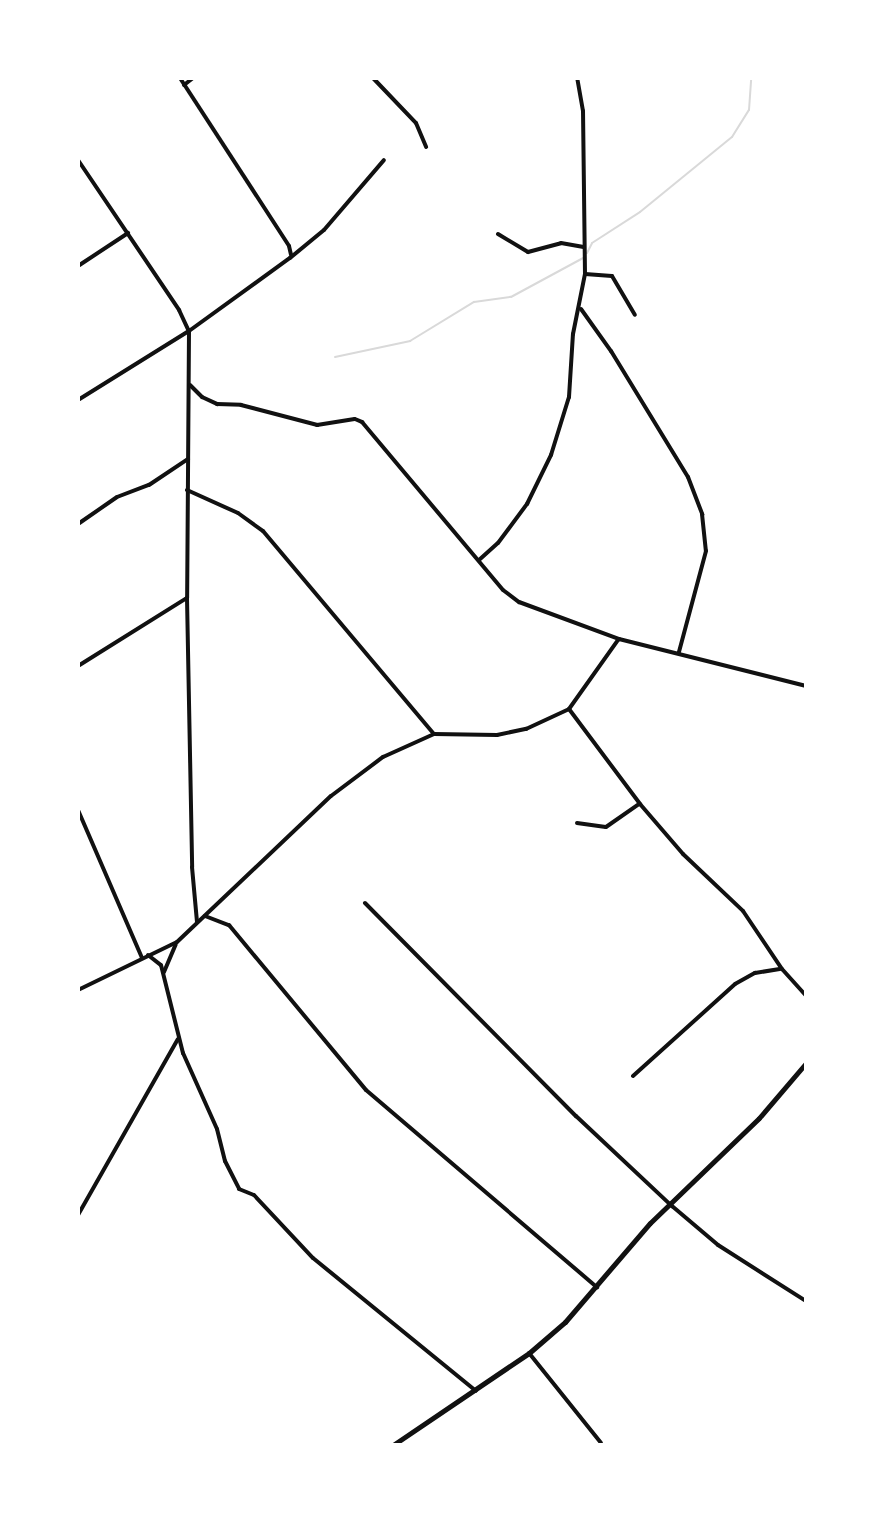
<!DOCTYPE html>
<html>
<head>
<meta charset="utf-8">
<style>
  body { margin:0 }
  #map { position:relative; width:884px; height:1523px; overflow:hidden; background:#fff; font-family:Roboto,sans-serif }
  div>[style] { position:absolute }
  .stream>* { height:2px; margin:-1px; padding:0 1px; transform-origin:1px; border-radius:1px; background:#d9d9d9 }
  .minor>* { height:4px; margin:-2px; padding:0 2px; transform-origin:2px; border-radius:2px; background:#111 }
  .tertiary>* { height:5px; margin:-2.5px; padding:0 2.5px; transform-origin:2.5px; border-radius:2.5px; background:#111 }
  span { translate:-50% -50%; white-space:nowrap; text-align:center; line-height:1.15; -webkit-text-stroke:6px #fff; paint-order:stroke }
  .frame { position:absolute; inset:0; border:80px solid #fff; pointer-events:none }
</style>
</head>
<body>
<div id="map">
  <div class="stream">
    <div style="left:587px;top:253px;width:11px;rotate:-63deg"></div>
    <div style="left:592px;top:243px;width:57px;rotate:-32.9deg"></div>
    <div style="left:640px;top:212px;width:119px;rotate:-39.2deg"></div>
    <div style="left:732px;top:137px;width:32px;rotate:-58deg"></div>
    <div style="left:749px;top:110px;width:32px;rotate:-86deg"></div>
    <div style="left:335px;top:357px;width:77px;rotate:-12deg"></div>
    <div style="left:410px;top:341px;width:75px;rotate:-31.4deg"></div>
    <div style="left:474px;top:302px;width:37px;rotate:-8deg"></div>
    <div style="left:511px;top:297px;width:82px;rotate:-28.4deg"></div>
  </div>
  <div class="minor">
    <div style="left:180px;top:78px;width:200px;rotate:57deg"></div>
    <div style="left:289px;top:246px;width:9px;rotate:77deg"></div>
    <div style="left:373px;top:78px;width:62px;rotate:46.3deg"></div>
    <div style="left:416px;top:123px;width:26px;rotate:67deg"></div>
    <div style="left:184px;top:85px;width:11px;rotate:-38deg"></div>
    <div style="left:78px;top:160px;width:181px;rotate:56deg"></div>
    <div style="left:179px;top:310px;width:23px;rotate:65deg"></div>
    <div style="left:189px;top:331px;width:267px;rotate:90.4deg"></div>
    <div style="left:187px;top:598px;width:269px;rotate:88.9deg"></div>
    <div style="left:192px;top:867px;width:55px;rotate:84.8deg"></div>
    <div style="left:498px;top:234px;width:35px;rotate:31deg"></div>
    <div style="left:528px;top:252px;width:34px;rotate:-15deg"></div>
    <div style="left:561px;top:243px;width:23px;rotate:10deg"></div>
    <div style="left:78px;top:266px;width:60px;rotate:-33.4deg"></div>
    <div style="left:585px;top:274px;width:27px;rotate:4deg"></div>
    <div style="left:612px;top:276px;width:45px;rotate:59.5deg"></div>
    <div style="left:581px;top:309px;width:52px;rotate:54.5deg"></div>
    <div style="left:611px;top:351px;width:148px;rotate:58.6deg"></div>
    <div style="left:688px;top:477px;width:40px;rotate:69deg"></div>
    <div style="left:702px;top:514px;width:37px;rotate:84deg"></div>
    <div style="left:706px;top:551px;width:105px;rotate:105deg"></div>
    <div style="left:190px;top:385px;width:17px;rotate:45deg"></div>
    <div style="left:202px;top:397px;width:17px;rotate:25deg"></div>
    <div style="left:217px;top:404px;width:24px;rotate:2deg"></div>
    <div style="left:241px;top:405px;width:79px;rotate:14.7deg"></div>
    <div style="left:317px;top:425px;width:38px;rotate:-9deg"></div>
    <div style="left:355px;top:419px;width:8px;rotate:23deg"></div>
    <div style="left:362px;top:422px;width:219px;rotate:50deg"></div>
    <div style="left:503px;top:590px;width:20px;rotate:37deg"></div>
    <div style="left:519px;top:602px;width:107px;rotate:20.3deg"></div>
    <div style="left:619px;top:639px;width:193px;rotate:14.1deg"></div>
    <div style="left:78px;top:400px;width:131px;rotate:-31.9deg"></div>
    <div style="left:189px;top:331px;width:125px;rotate:-35.9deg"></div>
    <div style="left:290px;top:258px;width:44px;rotate:-39.5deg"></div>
    <div style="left:324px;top:230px;width:92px;rotate:-49.4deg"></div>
    <div style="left:187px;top:490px;width:56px;rotate:24.3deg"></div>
    <div style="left:238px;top:513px;width:31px;rotate:36deg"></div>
    <div style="left:263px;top:531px;width:265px;rotate:49.9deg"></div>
    <div style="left:78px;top:524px;width:47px;rotate:-34.7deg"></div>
    <div style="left:117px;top:497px;width:34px;rotate:-21deg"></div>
    <div style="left:149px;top:485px;width:47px;rotate:-33.7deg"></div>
    <div style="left:479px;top:560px;width:25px;rotate:-42deg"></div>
    <div style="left:498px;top:543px;width:49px;rotate:-53.4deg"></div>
    <div style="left:527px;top:504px;width:55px;rotate:-63.9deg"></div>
    <div style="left:551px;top:455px;width:61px;rotate:-72.8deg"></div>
    <div style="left:569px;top:397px;width:63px;rotate:-86.4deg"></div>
    <div style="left:573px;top:334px;width:61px;rotate:-78.7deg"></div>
    <div style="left:585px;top:274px;width:163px;rotate:-90.7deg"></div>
    <div style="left:583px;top:111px;width:34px;rotate:-100deg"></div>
    <div style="left:78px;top:666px;width:128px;rotate:-32deg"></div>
    <div style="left:569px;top:709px;width:119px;rotate:53.2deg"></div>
    <div style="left:640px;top:804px;width:66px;rotate:49.3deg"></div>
    <div style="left:683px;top:854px;width:83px;rotate:43.5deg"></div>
    <div style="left:743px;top:911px;width:70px;rotate:56.1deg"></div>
    <div style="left:782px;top:969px;width:36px;rotate:48deg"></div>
    <div style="left:78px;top:810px;width:161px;rotate:66.6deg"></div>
    <div style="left:577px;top:823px;width:29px;rotate:8deg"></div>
    <div style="left:606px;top:827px;width:40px;rotate:-34.9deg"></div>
    <div style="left:365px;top:903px;width:300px;rotate:45.3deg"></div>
    <div style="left:576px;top:1116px;width:132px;rotate:43.2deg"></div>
    <div style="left:672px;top:1206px;width:60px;rotate:40.3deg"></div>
    <div style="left:718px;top:1245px;width:104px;rotate:32.5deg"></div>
    <div style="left:205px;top:916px;width:26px;rotate:21deg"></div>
    <div style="left:229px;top:925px;width:214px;rotate:50.3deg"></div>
    <div style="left:366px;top:1090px;width:304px;rotate:40.5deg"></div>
    <div style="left:148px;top:955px;width:16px;rotate:38deg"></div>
    <div style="left:161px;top:965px;width:91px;rotate:76deg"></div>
    <div style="left:183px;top:1053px;width:83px;rotate:65.9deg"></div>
    <div style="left:217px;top:1129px;width:33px;rotate:76deg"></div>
    <div style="left:225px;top:1161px;width:31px;rotate:63deg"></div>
    <div style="left:239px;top:1189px;width:16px;rotate:22deg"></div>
    <div style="left:254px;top:1195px;width:86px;rotate:46.9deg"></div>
    <div style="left:313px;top:1258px;width:210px;rotate:39.2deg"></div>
    <div style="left:164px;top:972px;width:30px;rotate:-67deg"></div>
    <div style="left:78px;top:990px;width:110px;rotate:-25.9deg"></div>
    <div style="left:177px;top:942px;width:212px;rotate:-43.5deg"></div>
    <div style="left:331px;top:796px;width:65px;rotate:-36.9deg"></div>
    <div style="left:383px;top:757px;width:56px;rotate:-24.3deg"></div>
    <div style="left:434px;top:734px;width:63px;rotate:0.9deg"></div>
    <div style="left:497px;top:735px;width:30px;rotate:-12deg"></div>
    <div style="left:526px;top:729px;width:47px;rotate:-24.9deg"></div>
    <div style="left:569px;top:709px;width:85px;rotate:-54.6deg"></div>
    <div style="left:633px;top:1076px;width:137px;rotate:-42deg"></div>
    <div style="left:735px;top:984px;width:23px;rotate:-29deg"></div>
    <div style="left:755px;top:973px;width:25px;rotate:-9deg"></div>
    <div style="left:78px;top:1215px;width:202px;rotate:-60.4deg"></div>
    <div style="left:529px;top:1353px;width:115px;rotate:51.3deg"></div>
  </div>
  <div class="tertiary">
    <div style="left:393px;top:1445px;width:164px;rotate:-34.1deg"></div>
    <div style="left:529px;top:1353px;width:48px;rotate:-40.7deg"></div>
    <div style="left:565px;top:1322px;width:130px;rotate:-49.4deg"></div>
    <div style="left:650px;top:1223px;width:151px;rotate:-43.9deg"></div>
    <div style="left:759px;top:1118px;width:72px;rotate:-49.5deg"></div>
  </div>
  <div class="frame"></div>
</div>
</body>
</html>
